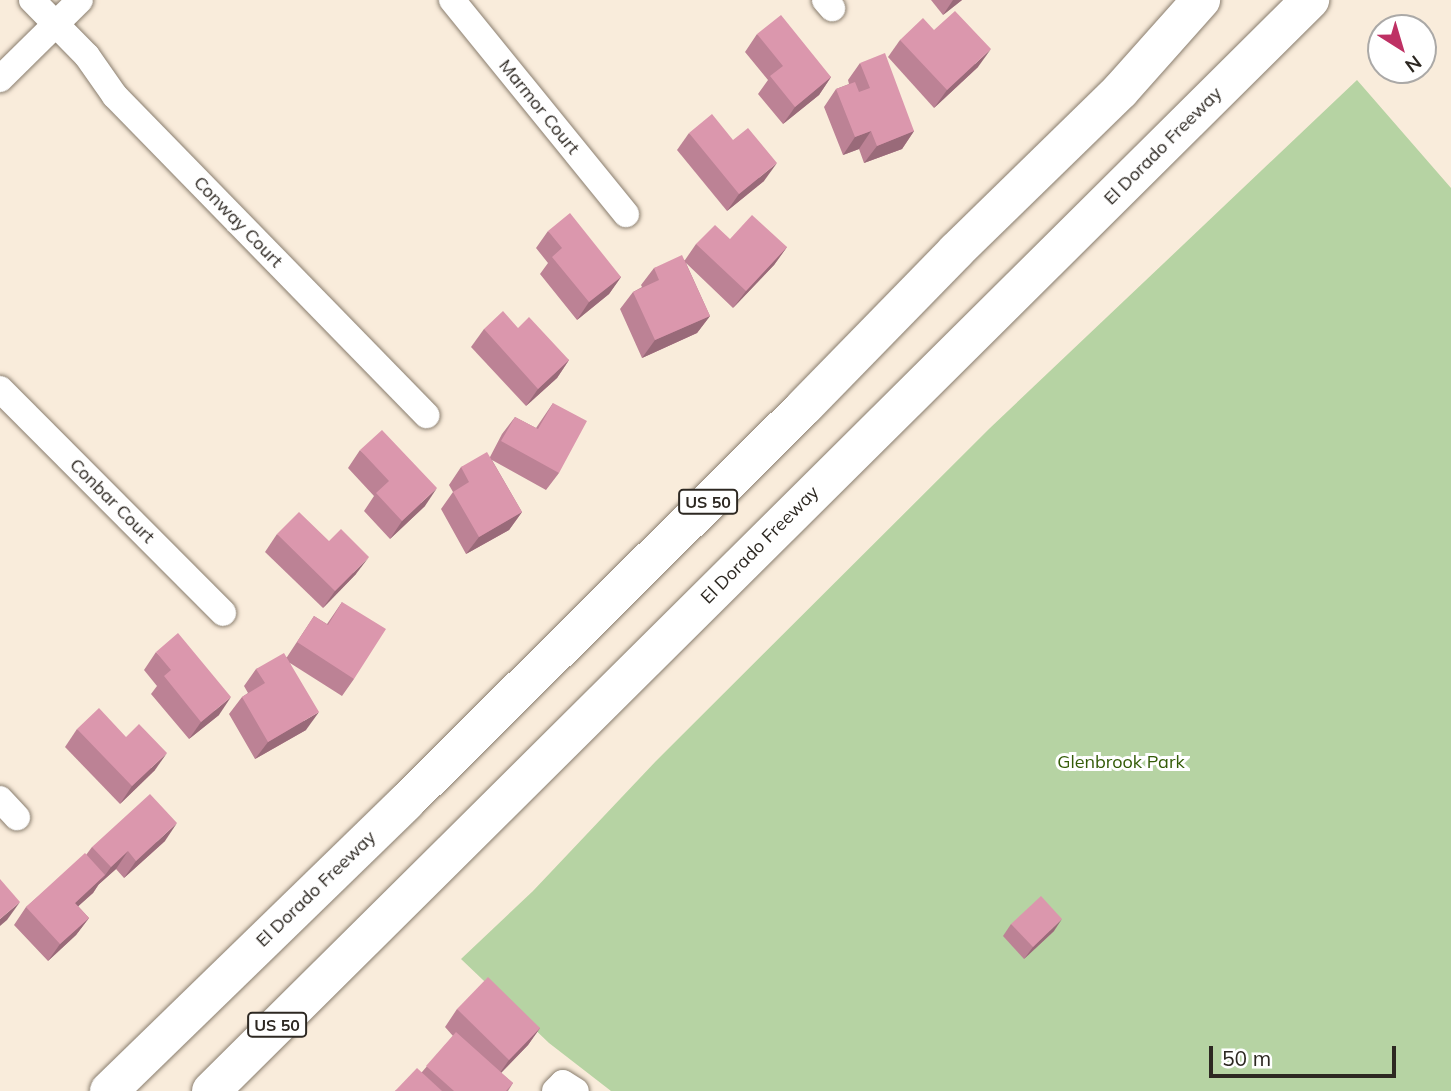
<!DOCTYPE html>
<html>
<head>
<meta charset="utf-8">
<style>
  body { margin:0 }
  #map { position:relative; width:1451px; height:1091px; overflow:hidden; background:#f9ecdb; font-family:Mulish,sans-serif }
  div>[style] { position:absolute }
  .green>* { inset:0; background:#b6d3a3 }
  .roads { filter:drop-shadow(0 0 2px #897d6e) drop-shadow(0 0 2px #897d6e) }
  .minor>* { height:26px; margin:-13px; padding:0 13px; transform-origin:13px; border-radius:13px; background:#fff }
  .motorway>* { height:38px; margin:-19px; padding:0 19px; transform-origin:19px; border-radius:19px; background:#fff }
  .wall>* { inset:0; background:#bc8295 }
  .shaded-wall>* { inset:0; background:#996a79 }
  .building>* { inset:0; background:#db97ad }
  span { translate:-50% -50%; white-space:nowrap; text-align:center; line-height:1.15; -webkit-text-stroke:6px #fff; paint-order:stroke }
  .shield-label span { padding:2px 5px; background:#fff; border:2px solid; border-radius:5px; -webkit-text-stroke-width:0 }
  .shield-label { font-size:16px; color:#2d2822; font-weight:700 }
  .street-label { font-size:18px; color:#2d2822 }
  .park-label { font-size:18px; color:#335b07 }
  .north { position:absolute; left:1367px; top:14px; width:70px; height:70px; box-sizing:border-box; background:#fff; border:2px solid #aba9a7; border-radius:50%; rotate:143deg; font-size:19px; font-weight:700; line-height:28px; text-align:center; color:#2d2822 }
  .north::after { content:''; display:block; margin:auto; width:24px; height:32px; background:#be3164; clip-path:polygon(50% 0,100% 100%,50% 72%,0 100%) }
  .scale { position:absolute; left:1209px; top:1046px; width:187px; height:32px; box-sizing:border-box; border:4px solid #2d2822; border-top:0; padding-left:9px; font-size:21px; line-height:24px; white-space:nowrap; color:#2d2822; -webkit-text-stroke:5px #fff; paint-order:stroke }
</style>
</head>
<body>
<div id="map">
  <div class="green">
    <div style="clip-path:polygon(1357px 80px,1451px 188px,1451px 1091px,611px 1091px,549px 1043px,461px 959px,533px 891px,656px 761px,990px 428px)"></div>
  </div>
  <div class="roads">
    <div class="minor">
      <div style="left:32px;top:0;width:78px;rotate:45.5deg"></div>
      <div style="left:87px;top:56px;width:49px;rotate:55deg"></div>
      <div style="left:115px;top:96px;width:446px;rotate:45.7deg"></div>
      <div style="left:452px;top:0;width:276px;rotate:50.9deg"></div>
      <div style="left:825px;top:0;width:11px;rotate:49deg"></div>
      <div style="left:0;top:79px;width:112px;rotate:-44.6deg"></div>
      <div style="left:0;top:389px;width:316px;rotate:45.1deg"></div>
      <div style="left:0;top:799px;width:25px;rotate:47deg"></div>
      <div style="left:555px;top:1091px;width:11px;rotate:-45deg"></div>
      <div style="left:563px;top:1083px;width:15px;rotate:32deg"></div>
    </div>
    <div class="motorway">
      <div style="left:109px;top:1091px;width:414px;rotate:-44.2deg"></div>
      <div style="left:406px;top:802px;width:562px;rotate:-44.78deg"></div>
      <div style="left:805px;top:406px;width:216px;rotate:-45.7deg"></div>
      <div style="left:956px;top:251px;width:229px;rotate:-44.3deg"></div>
      <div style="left:1120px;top:91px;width:122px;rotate:-48.3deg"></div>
      <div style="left:211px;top:1091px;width:1549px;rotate:-44.79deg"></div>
    </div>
  </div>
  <div class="wall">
    <div style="clip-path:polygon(931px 0,962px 0,943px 15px)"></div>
    <div style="clip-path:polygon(934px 30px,978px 67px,934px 108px,888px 57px,900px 40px)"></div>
    <div style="clip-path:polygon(757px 34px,831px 77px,819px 95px,783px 124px,758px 94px,768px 80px,745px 52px)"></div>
    <div style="clip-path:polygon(860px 63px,914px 131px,902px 149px,864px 163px,859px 149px,843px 155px,824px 107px,836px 89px,849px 84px,848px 80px)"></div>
    <div style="clip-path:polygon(689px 133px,764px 181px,727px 211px,677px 150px)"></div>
    <div style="clip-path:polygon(548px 231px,621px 277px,609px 294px,577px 320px,540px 274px,548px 263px,536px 248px)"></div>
    <div style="clip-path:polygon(730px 239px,787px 247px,774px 265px,733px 308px,686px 263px,710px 316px,697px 333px,642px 358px,620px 309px,633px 292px,642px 287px,641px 285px,654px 268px,685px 260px,696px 244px)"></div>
    <div style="clip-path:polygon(518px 328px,569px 360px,557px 378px,526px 406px,471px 347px,484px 329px)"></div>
    <div style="clip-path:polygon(553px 403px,559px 473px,546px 490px,492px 460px,522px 512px,509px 530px,466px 554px,441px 509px,453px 492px,449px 485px,461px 467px,490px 457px,502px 434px,515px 417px,536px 428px)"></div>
    <div style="clip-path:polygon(360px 450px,425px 506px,390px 539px,364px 511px,374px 496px,348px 468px)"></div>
    <div style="clip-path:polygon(277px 534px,356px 574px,323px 608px,265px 552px)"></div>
    <div style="clip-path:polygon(342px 602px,354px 679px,342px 696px,290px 663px,306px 730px,255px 759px,229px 714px,242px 697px,248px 693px,244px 686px,256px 669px,287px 657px,314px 616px,327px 624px)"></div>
    <div style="clip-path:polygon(156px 652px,219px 715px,189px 739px,151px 694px,157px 686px,144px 670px)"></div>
    <div style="clip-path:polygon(77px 729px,155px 770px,120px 804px,65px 747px)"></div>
    <div style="clip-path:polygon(165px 841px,124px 878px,116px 869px,98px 885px,93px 893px,78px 906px,89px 918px,76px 935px,48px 961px,14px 925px,26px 907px,86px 855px,92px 847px)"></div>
    <div style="clip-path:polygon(1011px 924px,1054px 931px,1024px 959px,1003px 936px)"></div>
    <div style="clip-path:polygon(457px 1009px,540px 1028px,528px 1045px,501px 1073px,513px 1083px,508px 1091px,395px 1091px,422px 1072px,453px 1036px,445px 1027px)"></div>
  </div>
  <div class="shaded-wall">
    <div style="clip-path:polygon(953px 0,962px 0,943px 15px)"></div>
    <div style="clip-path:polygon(991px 49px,978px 67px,934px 108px,947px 90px)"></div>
    <div style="clip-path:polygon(831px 77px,819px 95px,783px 124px,795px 107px)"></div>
    <div style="clip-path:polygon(871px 131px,859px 149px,843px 155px,855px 137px)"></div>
    <div style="clip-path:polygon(914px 131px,902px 149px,864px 163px,877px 146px)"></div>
    <div style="clip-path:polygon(777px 163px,764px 181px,727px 211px,739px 194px)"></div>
    <div style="clip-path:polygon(787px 247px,774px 265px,733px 308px,746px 291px)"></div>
    <div style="clip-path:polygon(621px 277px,609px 294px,577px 320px,589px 302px)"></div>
    <div style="clip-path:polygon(710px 316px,697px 333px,642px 358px,655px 340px)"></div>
    <div style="clip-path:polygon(569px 360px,557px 378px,526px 406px,538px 389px)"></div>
    <div style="clip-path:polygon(437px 488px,425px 506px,390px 539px,402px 521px)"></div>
    <div style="clip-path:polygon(522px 512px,509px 530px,466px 554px,479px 537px)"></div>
    <div style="clip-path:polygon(369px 557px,356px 574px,323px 608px,335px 591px)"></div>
    <div style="clip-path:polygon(231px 697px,219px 715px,189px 739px,201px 722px)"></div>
    <div style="clip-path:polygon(319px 712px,306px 730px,255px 759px,268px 742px)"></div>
    <div style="clip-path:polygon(167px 753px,155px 770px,120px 804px,132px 786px)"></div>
    <div style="clip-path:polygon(177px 823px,165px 841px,124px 878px,136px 861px)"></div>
    <div style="clip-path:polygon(128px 851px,116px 869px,98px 885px,111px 867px)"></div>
    <div style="clip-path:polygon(105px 875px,93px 893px,63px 920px,75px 903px)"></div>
    <div style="clip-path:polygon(20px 902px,7px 920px,0 926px,0 919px)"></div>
    <div style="clip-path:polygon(89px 918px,76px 935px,48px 961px,60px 944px)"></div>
    <div style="clip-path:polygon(1062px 919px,1054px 931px,1024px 959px,1033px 947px)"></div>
    <div style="clip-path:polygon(540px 1028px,528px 1045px,497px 1077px,509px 1060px)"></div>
  </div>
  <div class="building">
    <div style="clip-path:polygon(955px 11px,991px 49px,947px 90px,900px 40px,923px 18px,934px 30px)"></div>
    <div style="clip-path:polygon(781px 15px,831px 77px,795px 107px,770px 76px,783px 66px,757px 34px)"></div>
    <div style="clip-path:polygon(885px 53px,914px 131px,877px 146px,871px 131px,855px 137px,836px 89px,855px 82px,859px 92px,870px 88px,860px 63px)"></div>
    <div style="clip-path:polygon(712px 114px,733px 140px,748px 128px,777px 163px,739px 194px,689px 133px)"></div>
    <div style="clip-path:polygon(570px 213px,621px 277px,589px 302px,552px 257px,562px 248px,548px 231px)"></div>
    <div style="clip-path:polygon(752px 215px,787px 247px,746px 291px,696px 244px,715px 225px,730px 239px)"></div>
    <div style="clip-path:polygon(682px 255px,710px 316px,655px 340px,633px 292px,659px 280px,654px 268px)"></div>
    <div style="clip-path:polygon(503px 311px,518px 328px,529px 317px,569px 360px,538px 389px,484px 329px)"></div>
    <div style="clip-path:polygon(553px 403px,587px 421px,559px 473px,501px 441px,515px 417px,538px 429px)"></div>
    <div style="clip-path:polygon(382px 430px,437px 488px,402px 521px,376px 493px,389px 481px,360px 450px)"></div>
    <div style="clip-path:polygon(487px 452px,522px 512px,479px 537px,453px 492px,469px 482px,461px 467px)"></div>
    <div style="clip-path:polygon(299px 512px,329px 541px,341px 529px,369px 557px,335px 591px,277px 534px)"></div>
    <div style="clip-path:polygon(342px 602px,386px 629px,354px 679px,297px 642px,314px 616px,328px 625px)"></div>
    <div style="clip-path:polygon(178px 633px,231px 697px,201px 722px,164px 676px,171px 670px,156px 652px)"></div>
    <div style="clip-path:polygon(284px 653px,319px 712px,268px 742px,242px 697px,265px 683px,256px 669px)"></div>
    <div style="clip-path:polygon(99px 708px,126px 737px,139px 724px,167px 753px,132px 786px,77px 729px)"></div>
    <div style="clip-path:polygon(150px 794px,177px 823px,136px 861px,128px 851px,111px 867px,92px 847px)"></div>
    <div style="clip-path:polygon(85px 853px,105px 875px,75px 903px,89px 918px,60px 944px,26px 907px)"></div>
    <div style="clip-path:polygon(0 879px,20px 902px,0 919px)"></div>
    <div style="clip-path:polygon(1041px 896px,1062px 919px,1033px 947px,1011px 924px)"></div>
    <div style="clip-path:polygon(488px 977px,540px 1028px,509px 1060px,457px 1009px)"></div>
    <div style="clip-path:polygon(456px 1032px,513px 1083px,506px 1091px,454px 1091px,426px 1066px)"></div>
    <div style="clip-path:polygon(417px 1068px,442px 1091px,395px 1091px)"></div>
  </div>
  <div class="shield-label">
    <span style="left:708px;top:502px">US 50</span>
    <span style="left:277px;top:1025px">US 50</span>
  </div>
  <div class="street-label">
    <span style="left:539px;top:107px;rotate:51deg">Marmor Court</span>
    <span style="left:1163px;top:146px;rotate:-45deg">El Dorado Freeway</span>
    <span style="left:238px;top:222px;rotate:46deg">Conway Court</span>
    <span style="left:112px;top:501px;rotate:45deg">Conbar Court</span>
    <span style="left:760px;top:545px;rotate:-45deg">El Dorado Freeway</span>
    <span style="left:316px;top:889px;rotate:-44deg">El Dorado Freeway</span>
  </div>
  <div class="park-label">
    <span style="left:1121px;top:762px">Glenbrook Park</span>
  </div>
  <div class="north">N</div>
  <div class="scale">50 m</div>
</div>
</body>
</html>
